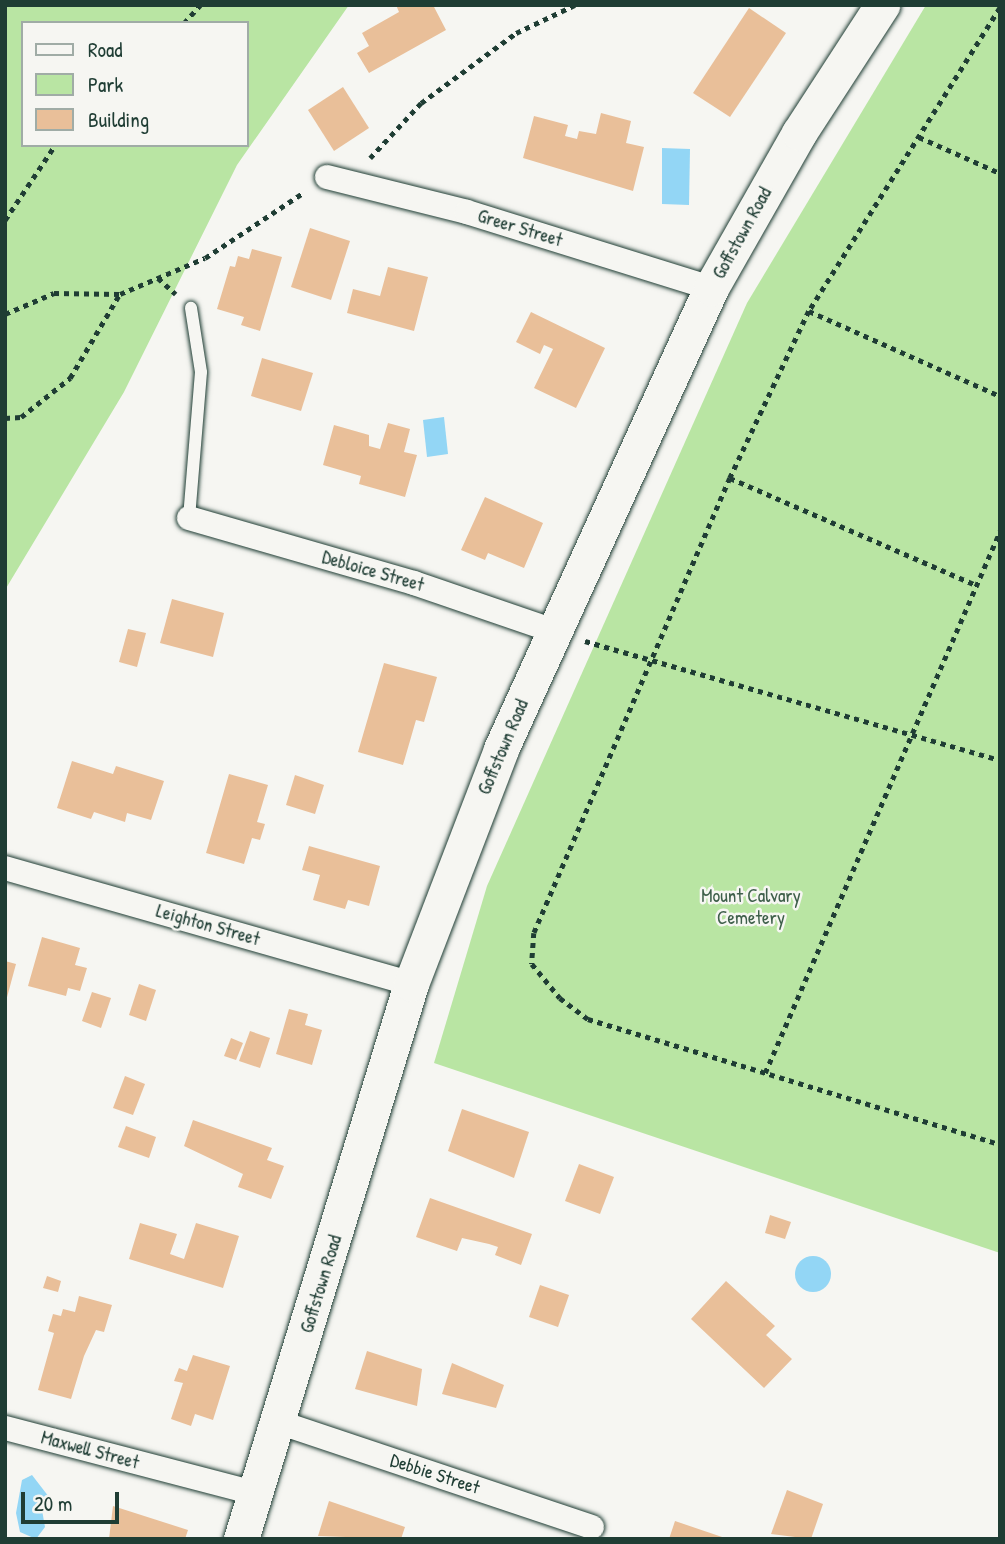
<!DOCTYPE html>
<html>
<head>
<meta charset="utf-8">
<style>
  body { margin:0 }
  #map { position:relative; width:1005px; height:1544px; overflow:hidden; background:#f6f6f2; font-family:"Patrick Hand",sans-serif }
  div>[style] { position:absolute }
  .green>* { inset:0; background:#b9e5a3 }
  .water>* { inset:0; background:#93d6f5 }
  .round { border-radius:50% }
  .building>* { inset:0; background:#e9bf99 }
  .path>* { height:4.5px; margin-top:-2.25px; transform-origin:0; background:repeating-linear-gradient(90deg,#1f3d34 0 5px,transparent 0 10px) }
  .roads { filter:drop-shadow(0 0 2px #1f3d34) drop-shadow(0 0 2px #1f3d34) }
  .service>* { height:12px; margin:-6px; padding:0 6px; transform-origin:6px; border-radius:6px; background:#f6f6f2 }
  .minor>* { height:24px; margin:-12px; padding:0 12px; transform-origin:12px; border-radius:12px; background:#f6f6f2 }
  .secondary>* { height:35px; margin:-17.5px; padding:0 17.5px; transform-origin:17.5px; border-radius:17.5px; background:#f6f6f2 }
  span { translate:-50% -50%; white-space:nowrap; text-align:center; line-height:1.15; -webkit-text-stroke:5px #f6f6f2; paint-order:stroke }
  .street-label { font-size:19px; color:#1f3d34 }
  .park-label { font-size:19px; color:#3e5f4a }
  .frame { position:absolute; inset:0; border:7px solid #1f3d34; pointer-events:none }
  .legend { position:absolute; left:21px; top:21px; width:228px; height:126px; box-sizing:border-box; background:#f6f6f2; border:2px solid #a0aca6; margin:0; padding:9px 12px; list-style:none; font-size:21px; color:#1f3d34 }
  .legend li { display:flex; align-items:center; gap:14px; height:35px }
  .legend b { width:35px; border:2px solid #a0aca6 }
  .scale { position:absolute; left:21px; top:1492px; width:98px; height:32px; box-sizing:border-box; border:4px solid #1f3d34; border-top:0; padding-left:9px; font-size:21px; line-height:24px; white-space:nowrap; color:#1f3d34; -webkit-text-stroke:5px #f6f6f2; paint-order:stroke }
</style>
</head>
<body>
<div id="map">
  <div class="green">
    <div style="clip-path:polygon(evenodd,5px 5px,349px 5px,237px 165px,124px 392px,5px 590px,5px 5px,23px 23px,247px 23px,247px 145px,23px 145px,23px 23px)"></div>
    <div style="clip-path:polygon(926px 5px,1000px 5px,1000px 1253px,434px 1063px,487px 886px,747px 303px)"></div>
  </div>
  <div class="water">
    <div style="clip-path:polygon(662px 148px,690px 149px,689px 205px,662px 204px)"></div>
    <div style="clip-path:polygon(444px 417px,448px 454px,427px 457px,423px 420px)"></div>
    <div class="round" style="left:795px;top:1256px;width:36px;height:36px"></div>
    <div style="clip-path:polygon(32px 1475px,49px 1497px,42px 1510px,45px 1527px,36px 1539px,20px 1532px,16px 1513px,22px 1480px)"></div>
  </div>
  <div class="building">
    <div style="clip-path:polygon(396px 5px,433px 5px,446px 30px,369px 73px,357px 53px,369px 46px,362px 33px,399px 12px)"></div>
    <div style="clip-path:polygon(749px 8px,786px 33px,730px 117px,693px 93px)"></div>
    <div style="clip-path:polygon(343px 87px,369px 128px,334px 151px,308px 110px)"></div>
    <div style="clip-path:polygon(601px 113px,631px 121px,626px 143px,644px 147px,633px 191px,523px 158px,534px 116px,568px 125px,565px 136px,577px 139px,579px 131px,596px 134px)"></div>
    <div style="clip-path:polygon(310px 228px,350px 241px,331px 300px,291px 287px)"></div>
    <div style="clip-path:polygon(252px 249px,282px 257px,260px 331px,241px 325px,244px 317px,217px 309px,230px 266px,235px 267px,238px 256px,249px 259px)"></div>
    <div style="clip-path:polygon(388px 267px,428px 277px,414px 331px,347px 313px,353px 289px,380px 296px)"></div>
    <div style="clip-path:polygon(531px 312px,605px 348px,576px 408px,534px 388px,553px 349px,544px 345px,540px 354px,516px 342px)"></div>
    <div style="clip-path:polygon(262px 358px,313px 373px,301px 411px,251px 396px)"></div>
    <div style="clip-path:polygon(388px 423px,410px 429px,404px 452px,417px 455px,405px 497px,359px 484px,361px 476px,323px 465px,334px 425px,369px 435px,369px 446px,380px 449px)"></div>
    <div style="clip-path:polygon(485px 497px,543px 523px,524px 568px,488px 553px,485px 560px,461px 550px)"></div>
    <div style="clip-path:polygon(172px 599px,224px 613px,213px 657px,160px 643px)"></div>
    <div style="clip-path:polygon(128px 629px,146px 633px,137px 667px,119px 662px)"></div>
    <div style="clip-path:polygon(384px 663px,437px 677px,424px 722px,416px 720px,403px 765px,358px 752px)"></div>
    <div style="clip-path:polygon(72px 761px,113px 774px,116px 766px,164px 781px,151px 820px,127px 813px,125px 822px,94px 812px,91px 819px,57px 808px)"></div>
    <div style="clip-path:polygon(229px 774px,268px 785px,257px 822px,265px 824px,260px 840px,252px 838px,244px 864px,206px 853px)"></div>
    <div style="clip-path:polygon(295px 775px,324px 785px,315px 814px,286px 805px)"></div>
    <div style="clip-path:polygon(309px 846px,380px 866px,369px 906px,348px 900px,345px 909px,313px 900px,320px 875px,302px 870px)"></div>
    <div style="clip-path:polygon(42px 937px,80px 948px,75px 965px,87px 968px,80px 991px,68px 988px,66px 996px,28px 986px)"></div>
    <div style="clip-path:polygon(5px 961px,16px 964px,6px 1001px,5px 1001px)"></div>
    <div style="clip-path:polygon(139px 984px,156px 990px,146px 1021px,129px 1015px)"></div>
    <div style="clip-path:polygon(92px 992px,111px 998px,101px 1028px,82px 1021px)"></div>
    <div style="clip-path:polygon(289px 1009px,308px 1014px,305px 1025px,322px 1030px,312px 1065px,276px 1054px)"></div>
    <div style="clip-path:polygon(250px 1031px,270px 1038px,260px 1068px,239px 1061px)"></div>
    <div style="clip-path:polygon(231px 1038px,243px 1043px,236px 1060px,224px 1056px)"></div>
    <div style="clip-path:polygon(125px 1076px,145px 1084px,133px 1115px,113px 1108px)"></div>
    <div style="clip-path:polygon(462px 1109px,529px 1132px,514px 1178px,448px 1151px)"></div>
    <div style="clip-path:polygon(193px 1120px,272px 1148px,267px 1160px,284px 1166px,271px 1199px,238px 1187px,243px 1174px,184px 1146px)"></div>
    <div style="clip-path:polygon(126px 1126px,156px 1137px,149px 1158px,118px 1147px)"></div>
    <div style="clip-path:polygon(579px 1164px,614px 1177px,600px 1214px,565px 1201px)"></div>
    <div style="clip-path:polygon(430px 1198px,532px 1234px,521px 1265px,495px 1255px,498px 1247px,489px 1244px,462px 1238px,457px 1251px,416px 1237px)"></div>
    <div style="clip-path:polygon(770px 1215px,791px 1222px,785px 1239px,765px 1233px)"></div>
    <div style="clip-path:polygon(140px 1223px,177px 1234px,170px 1254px,184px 1259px,196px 1223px,239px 1236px,223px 1288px,129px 1259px)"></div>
    <div style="clip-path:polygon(47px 1276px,61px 1281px,58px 1292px,43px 1288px)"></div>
    <div style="clip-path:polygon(726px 1281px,775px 1326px,766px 1335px,792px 1359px,764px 1388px,691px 1319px)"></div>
    <div style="clip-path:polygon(540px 1285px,569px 1295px,558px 1327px,529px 1317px)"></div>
    <div style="clip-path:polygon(79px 1296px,112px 1305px,104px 1332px,96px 1330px,84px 1356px,71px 1399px,38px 1390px,54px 1333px,48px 1331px,53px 1314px,61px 1316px,63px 1309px,75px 1312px)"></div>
    <div style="clip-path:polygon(367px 1351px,422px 1369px,417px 1406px,355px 1389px)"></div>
    <div style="clip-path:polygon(193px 1355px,230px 1366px,213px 1420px,195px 1414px,191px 1426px,171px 1419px,183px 1383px,174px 1381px,179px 1368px,187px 1371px)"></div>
    <div style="clip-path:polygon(452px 1363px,504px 1385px,496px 1408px,442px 1394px)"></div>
    <div style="clip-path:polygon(787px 1490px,823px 1504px,811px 1539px,771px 1534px)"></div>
    <div style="clip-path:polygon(329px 1501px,405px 1527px,401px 1539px,318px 1536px)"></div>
    <div style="clip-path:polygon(113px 1506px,188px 1530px,185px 1539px,109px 1539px)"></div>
    <div style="clip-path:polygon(675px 1521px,725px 1538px,725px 1539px,669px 1539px)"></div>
  </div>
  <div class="path">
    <div style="left:1000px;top:8px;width:358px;rotate:122.2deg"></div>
    <div style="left:809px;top:311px;width:185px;rotate:115.3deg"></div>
    <div style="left:730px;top:478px;width:495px;rotate:113.3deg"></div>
    <div style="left:534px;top:933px;width:31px;rotate:94deg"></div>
    <div style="left:532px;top:964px;width:44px;rotate:50.5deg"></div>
    <div style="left:560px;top:998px;width:35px;rotate:37deg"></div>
    <div style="left:588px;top:1019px;width:431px;rotate:16.9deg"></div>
    <div style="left:184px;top:23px;width:24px;rotate:-48deg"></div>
    <div style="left:919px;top:137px;width:89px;rotate:24deg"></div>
    <div style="left:370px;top:158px;width:75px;rotate:-47.2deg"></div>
    <div style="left:421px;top:103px;width:118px;rotate:-36.4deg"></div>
    <div style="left:516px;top:33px;width:65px;rotate:-25.4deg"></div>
    <div style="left:5px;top:220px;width:90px;rotate:-56.3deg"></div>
    <div style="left:158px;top:278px;width:24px;rotate:42deg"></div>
    <div style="left:809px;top:311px;width:209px;rotate:24deg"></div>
    <div style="left:5px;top:314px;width:53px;rotate:-23.2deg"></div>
    <div style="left:54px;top:293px;width:66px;rotate:0.9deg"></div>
    <div style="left:120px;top:294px;width:92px;rotate:-23deg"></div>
    <div style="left:205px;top:258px;width:118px;rotate:-33.6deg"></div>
    <div style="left:5px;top:418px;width:16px;rotate:-4deg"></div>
    <div style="left:21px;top:417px;width:63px;rotate:-38.5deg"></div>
    <div style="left:70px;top:378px;width:96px;rotate:-59.4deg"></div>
    <div style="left:730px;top:478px;width:268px;rotate:23.5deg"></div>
    <div style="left:585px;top:641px;width:432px;rotate:16deg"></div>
    <div style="left:765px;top:1073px;width:591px;rotate:-66.56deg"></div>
  </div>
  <div class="roads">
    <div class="service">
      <div style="left:189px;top:518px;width:146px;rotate:-85.3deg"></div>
      <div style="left:201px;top:372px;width:65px;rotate:-98.9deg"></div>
    </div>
    <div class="minor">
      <div style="left:327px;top:177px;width:144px;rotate:14deg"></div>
      <div style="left:467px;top:212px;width:256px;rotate:17.3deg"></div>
      <div style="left:189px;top:518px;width:234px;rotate:16.1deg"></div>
      <div style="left:414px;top:583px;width:148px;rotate:18.9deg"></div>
      <div style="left:5px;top:868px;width:422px;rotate:15.9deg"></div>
      <div style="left:278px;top:1422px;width:331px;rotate:18.5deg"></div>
      <div style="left:5px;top:1428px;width:258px;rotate:14.6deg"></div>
    </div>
    <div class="secondary">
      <div style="left:241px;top:1539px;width:580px;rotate:-72.97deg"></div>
      <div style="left:411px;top:984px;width:252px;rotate:-69deg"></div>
      <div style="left:501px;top:749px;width:507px;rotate:-65.51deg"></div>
      <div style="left:711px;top:288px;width:178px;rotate:-60.4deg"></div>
      <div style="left:799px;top:133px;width:153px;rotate:-57deg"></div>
    </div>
  </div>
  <div class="street-label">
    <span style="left:520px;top:228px;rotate:17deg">Greer Street</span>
    <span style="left:742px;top:233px;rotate:-61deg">Goffstown Road</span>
    <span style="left:373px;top:571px;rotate:16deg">Debloice Street</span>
    <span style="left:503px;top:747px;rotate:-67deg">Goffstown Road</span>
    <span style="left:208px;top:925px;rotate:16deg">Leighton Street</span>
    <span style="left:321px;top:1284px;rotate:-73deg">Goffstown Road</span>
    <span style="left:90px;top:1450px;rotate:15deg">Maxwell Street</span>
    <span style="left:435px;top:1474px;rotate:18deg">Debbie Street</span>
  </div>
  <div class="park-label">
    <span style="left:751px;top:907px">Mount Calvary<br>Cemetery</span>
  </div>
  <div class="frame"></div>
  <ul class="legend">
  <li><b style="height:9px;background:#f6f6f2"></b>Road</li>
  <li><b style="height:19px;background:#b9e5a3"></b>Park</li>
  <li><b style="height:19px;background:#e9bf99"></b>Building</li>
  </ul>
  <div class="scale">20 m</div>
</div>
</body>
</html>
